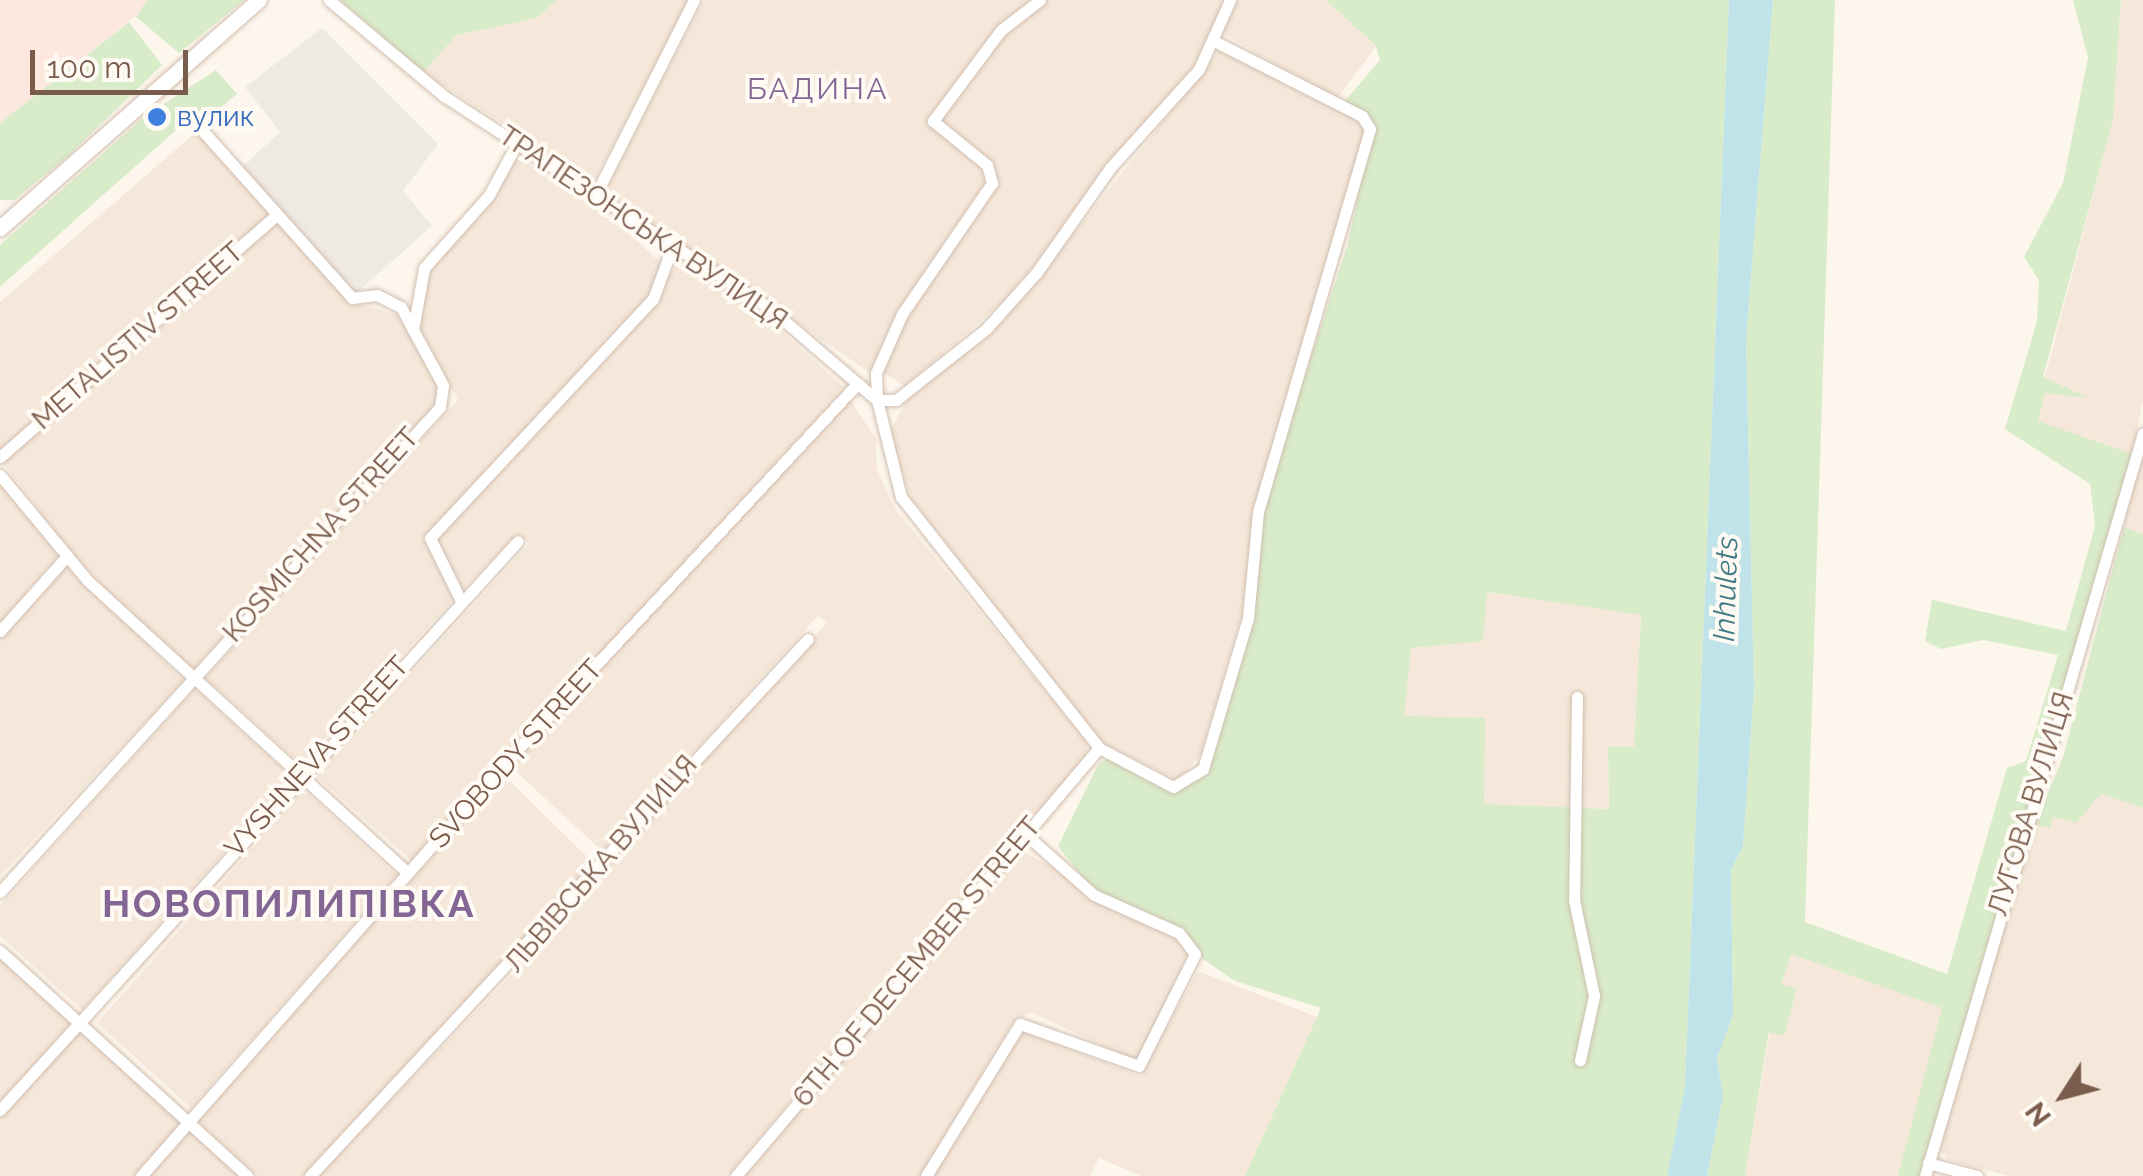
<!DOCTYPE html>
<html>
<head>
<meta charset="utf-8">
<style>
  body { margin:0 }
  #map { position:relative; width:2143px; height:1176px; overflow:hidden; background:#fdf6ec; font-family:Raleway,sans-serif }
  div>[style] { position:absolute }
  .residential>* { inset:0; background:#f5e8da }
  .commercial>* { inset:0; background:#fde8e0 }
  .industrial>* { inset:0; background:#efe9e4 }
  .green>* { inset:0; background:#d8ecc9 }
  .water>* { inset:0; background:#bfe3e8 }
  .roads { filter:drop-shadow(0 0 2px #d1beb0) drop-shadow(0 0 2px #d1beb0) }
  .minor>* { height:11px; margin:-5.5px; padding:0 5.5px; transform-origin:5.5px; border-radius:5.5px; background:#fff }
  .secondary>* { height:15px; margin:-7.5px; padding:0 7.5px; transform-origin:7.5px; border-radius:7.5px; background:#fff }
  .dots>* { width:28px; height:28px; translate:-50% -50%; box-sizing:border-box; border:5px solid #fffaf3; border-radius:50% }
  span { translate:-50% -50%; white-space:nowrap; text-align:center; line-height:1.15; -webkit-text-stroke:8px #fffaf3; paint-order:stroke }
  .shop-label { font-size:28px; color:#366cbe }
  .left { translate:0 -50%; text-align:left }
  .street-label { font-size:28px; color:#7a5c4d }
  .neighbourhood-label { font-size:30px; color:#846695; letter-spacing:2.5px }
  .water-label { font-size:30px; color:#437c86; font-style:italic }
  .district-label { font-size:38px; color:#846695; font-weight:700; letter-spacing:2.5px }
  .north { position:absolute; left:2013px; top:1046px; width:100px; height:100px; -webkit-text-stroke:8px #fffaf3; paint-order:stroke; rotate:234deg; font-size:28px; font-weight:700; line-height:40px; text-align:center; color:#7a5c4d }
  .north::after { content:''; display:block; margin:auto; width:35px; height:45px; background:#7a5c4d; clip-path:polygon(50% 0,100% 100%,50% 72%,0 100%) }
  .scale { position:absolute; left:30px; top:50px; width:158px; height:45px; box-sizing:border-box; border:5px solid #7a5c4d; border-top:0; padding-left:12px; font-size:30px; line-height:35px; white-space:nowrap; color:#7a5c4d; -webkit-text-stroke:8px #fffaf3; paint-order:stroke }
</style>
</head>
<body>
<div id="map">
  <div class="residential">
    <div style="clip-path:polygon(556px 0,690px 0,593px 182px,423px 72px,457px 35px,537px 18px)"></div>
    <div style="clip-path:polygon(704px 0,1030px 0,927px 120px,982px 167px,985px 183px,897px 311px,870px 373px,605px 191px)"></div>
    <div style="clip-path:polygon(1046px 0,1225px 0,1195px 70px,1004px 301px,905px 386px,881px 371px,912px 307px,995px 183px,990px 163px,936px 121px,1004px 31px)"></div>
    <div style="clip-path:polygon(1234px 0,1326px 0,1376px 46px,1337px 98px,1223px 34px)"></div>
    <div style="clip-path:polygon(2121px 0,2143px 0,2143px 400px,2132px 454px,2032px 426px,2113px 120px)"></div>
    <div style="clip-path:polygon(1219px 51px,1362px 122px,1364px 135px,1254px 506px,1242px 615px,1200px 756px,1177px 780px,1101px 742px,912px 500px,889px 433px,906px 401px,1041px 275px)"></div>
    <div style="clip-path:polygon(196px 132px,271px 216px,0 450px,0 302px)"></div>
    <div style="clip-path:polygon(517px 156px,625px 230px,663px 265px,662px 281px,425px 537px,454px 599px,301px 764px,205px 678px,458px 400px,416px 327px,428px 270px)"></div>
    <div style="clip-path:polygon(278px 222px,351px 301px,397px 315px,441px 385px,435px 407px,192px 671px,82px 566px,3px 463px)"></div>
    <div style="clip-path:polygon(682px 257px,726px 282px,845px 388px,411px 860px,317px 777px,529px 544px,518px 534px,462px 590px,437px 539px,617px 348px)"></div>
    <div style="clip-path:polygon(849px 398px,876px 438px,877px 469px,895px 509px,1088px 743px,1084px 758px,727px 1176px,318px 1176px,595px 888px,649px 812px,827px 623px,818px 616px,602px 851px,509px 765px)"></div>
    <div style="clip-path:polygon(2143px 448px,2143px 534px,2124px 527px)"></div>
    <div style="clip-path:polygon(0 483px,58px 556px,0 623px)"></div>
    <div style="clip-path:polygon(62px 563px,184px 680px,0 876px,0 638px)"></div>
    <div style="clip-path:polygon(1486px 592px,1641px 614px,1634px 748px,1608px 748px,1609px 809px,1483px 804px,1404px 716px,1411px 648px,1483px 640px)"></div>
    <div style="clip-path:polygon(195px 689px,292px 777px,82px 1010px,0 936px,0 906px)"></div>
    <div style="clip-path:polygon(504px 775px,595px 865px,303px 1176px,256px 1176px,198px 1121px)"></div>
    <div style="clip-path:polygon(2077px 785px,2143px 808px,2143px 1176px,2009px 1176px,1948px 1160px,1940px 1149px,2038px 809px)"></div>
    <div style="clip-path:polygon(304px 790px,397px 875px,191px 1108px,97px 1023px)"></div>
    <div style="clip-path:polygon(1016px 847px,1178px 938px,1188px 954px,1137px 1061px,1030px 1012px,1013px 1022px,921px 1176px,743px 1176px)"></div>
    <div style="clip-path:polygon(1790px 953px,1943px 1008px,1898px 1176px,1745px 1176px,1770px 1032px,1784px 1035px,1797px 990px,1781px 985px)"></div>
    <div style="clip-path:polygon(0 957px,71px 1023px,0 1106px)"></div>
    <div style="clip-path:polygon(1198px 971px,1317px 1017px,1245px 1176px,1141px 1176px,1099px 1158px,1090px 1176px,929px 1176px,1020px 1030px,1140px 1076px)"></div>
    <div style="clip-path:polygon(81px 1029px,183px 1120px,136px 1176px,0 1176px,0 1118px)"></div>
    <div style="clip-path:polygon(191px 1131px,244px 1176px,150px 1176px)"></div>
  </div>
  <div class="commercial">
    <div style="clip-path:polygon(0 0,147px 0,151px 4px,0 123px)"></div>
  </div>
  <div class="industrial">
    <div style="clip-path:polygon(322px 28px,438px 144px,403px 191px,432px 226px,355px 294px,241px 168px,280px 132px,245px 87px)"></div>
  </div>
  <div class="green">
    <div style="clip-path:polygon(147px 0,244px 0,179px 53px,136px 17px)"></div>
    <div style="clip-path:polygon(340px 0,556px 0,537px 18px,457px 35px,423px 72px)"></div>
    <div style="clip-path:polygon(evenodd,1326px 0,1729px 0,1685px 1086px,1667px 1176px,1245px 1176px,1321px 1008px,1235px 981px,1203px 959px,1183px 928px,1091px 888px,1058px 846px,1099px 763px,1110px 758px,1171px 790px,1205px 772px,1253px 621px,1260px 512px,1347px 247px,1373px 128px,1345px 101px,1380px 60px,1376px 46px,1326px 0,1487px 592px,1641px 615px,1634px 747px,1608px 747px,1609px 809px,1484px 804px,1485px 718px,1404px 716px,1411px 648px,1483px 641px,1487px 592px)"></div>
    <div style="clip-path:polygon(1773px 0,1835px 0,1805px 922px,1947px 974px,2007px 768px,2026px 761px,2058px 655px,1983px 640px,1941px 649px,1925px 641px,1932px 600px,2066px 631px,2095px 526px,2090px 484px,2005px 429px,2037px 321px,2039px 280px,2024px 257px,2063px 183px,2088px 57px,2073px 0,2121px 0,2113px 120px,2043px 377px,2089px 398px,2045px 393px,2038px 421px,2135px 455px,1921px 1176px,1898px 1176px,1942px 1008px,1791px 954px,1781px 984px,1797px 989px,1784px 1036px,1769px 1032px,1745px 1176px,1707px 1176px,1723px 1096px,1717px 1058px,1733px 1015px,1731px 870px,1743px 846px,1754px 689px,1746px 339px)"></div>
    <div style="clip-path:polygon(129px 22px,162px 65px,66px 158px,14px 200px,0 200px,0 123px)"></div>
    <div style="clip-path:polygon(216px 70px,237px 94px,203px 122px,194px 114px,0 287px,0 245px,144px 117px)"></div>
    <div style="clip-path:polygon(2124px 527px,2143px 534px,2143px 808px,2101px 794px,2076px 823px,2054px 817px,2049px 828px,2035px 824px,2063px 757px)"></div>
  </div>
  <div class="water">
    <div style="clip-path:polygon(1729px 0,1773px 0,1746px 339px,1754px 689px,1743px 846px,1731px 870px,1733px 1015px,1717px 1058px,1723px 1096px,1707px 1176px,1667px 1176px,1685px 1086px)"></div>
  </div>
  <div class="roads">
    <div class="minor">
      <div style="left:329px;top:0;width:150px;rotate:39.9deg"></div>
      <div style="left:444px;top:96px;width:387px;rotate:33.1deg"></div>
      <div style="left:768px;top:307px;width:143px;rotate:40.5deg"></div>
      <div style="left:877px;top:400px;width:100px;rotate:76.1deg"></div>
      <div style="left:901px;top:497px;width:320px;rotate:51.7deg"></div>
      <div style="left:1099px;top:748px;width:84px;rotate:27.8deg"></div>
      <div style="left:1173px;top:787px;width:35px;rotate:-31deg"></div>
      <div style="left:1203px;top:769px;width:158px;rotate:-73.4deg"></div>
      <div style="left:1248px;top:618px;width:106px;rotate:-84.6deg"></div>
      <div style="left:1258px;top:512px;width:399px;rotate:-73.7deg"></div>
      <div style="left:1370px;top:129px;width:15px;rotate:-122deg"></div>
      <div style="left:1362px;top:116px;width:164px;rotate:-153.1deg"></div>
      <div style="left:1040px;top:0;width:49px;rotate:142.4deg"></div>
      <div style="left:1001px;top:30px;width:114px;rotate:126.8deg"></div>
      <div style="left:933px;top:121px;width:70px;rotate:39.2deg"></div>
      <div style="left:987px;top:165px;width:19px;rotate:74deg"></div>
      <div style="left:992px;top:183px;width:159px;rotate:124.5deg"></div>
      <div style="left:902px;top:314px;width:64px;rotate:113.8deg"></div>
      <div style="left:876px;top:373px;width:27px;rotate:88deg"></div>
      <div style="left:877px;top:400px;width:19px"></div>
      <div style="left:896px;top:400px;width:115px;rotate:-38.3deg"></div>
      <div style="left:986px;top:329px;width:76px;rotate:-48.2deg"></div>
      <div style="left:1037px;top:272px;width:127px;rotate:-54.9deg"></div>
      <div style="left:1110px;top:168px;width:133px;rotate:-48deg"></div>
      <div style="left:1199px;top:69px;width:76px;rotate:-65.8deg"></div>
      <div style="left:193px;top:120px;width:239px;rotate:48.2deg"></div>
      <div style="left:352px;top:298px;width:25px;rotate:-7deg"></div>
      <div style="left:377px;top:295px;width:27px;rotate:27deg"></div>
      <div style="left:401px;top:307px;width:26px;rotate:62deg"></div>
      <div style="left:597px;top:192px;width:215px;rotate:-63.2deg"></div>
      <div style="left:0;top:457px;width:367px;rotate:-41.2deg"></div>
      <div style="left:0;top:475px;width:138px;rotate:50.3deg"></div>
      <div style="left:88px;top:581px;width:433px;rotate:42.4deg"></div>
      <div style="left:461px;top:601px;width:70px;rotate:-116.2deg"></div>
      <div style="left:430px;top:538px;width:327px;rotate:-47deg"></div>
      <div style="left:653px;top:299px;width:61px;rotate:-69.8deg"></div>
      <div style="left:0;top:631px;width:101px;rotate:-48.2deg"></div>
      <div style="left:1577px;top:697px;width:203px;rotate:90.8deg"></div>
      <div style="left:1574px;top:900px;width:98px;rotate:78.2deg"></div>
      <div style="left:1594px;top:996px;width:66px;rotate:102.3deg"></div>
      <div style="left:0;top:892px;width:655px;rotate:-47.79deg"></div>
      <div style="left:440px;top:407px;width:22px;rotate:-82deg"></div>
      <div style="left:443px;top:385px;width:63px;rotate:-118.6deg"></div>
      <div style="left:413px;top:330px;width:63px;rotate:-79.9deg"></div>
      <div style="left:424px;top:268px;width:98px;rotate:-48.3deg"></div>
      <div style="left:489px;top:195px;width:59px;rotate:-61.7deg"></div>
      <div style="left:0;top:951px;width:334px;rotate:42.3deg"></div>
      <div style="left:0;top:1110px;width:769px;rotate:-47.69deg"></div>
      <div style="left:1928px;top:1163px;width:51px;rotate:14.9deg"></div>
      <div style="left:141px;top:1176px;width:548px;rotate:-48.63deg"></div>
      <div style="left:503px;top:765px;width:521px;rotate:-47.1deg"></div>
      <div style="left:310px;top:1176px;width:732px;rotate:-47.16deg"></div>
      <div style="left:736px;top:1176px;width:561px;rotate:-49.7deg"></div>
      <div style="left:926px;top:1176px;width:179px;rotate:-58.3deg"></div>
      <div style="left:1020px;top:1024px;width:126px;rotate:19.4deg"></div>
      <div style="left:1139px;top:1066px;width:125px;rotate:-63.4deg"></div>
      <div style="left:1195px;top:954px;width:26px;rotate:-127deg"></div>
      <div style="left:1179px;top:933px;width:93px;rotate:-155.9deg"></div>
      <div style="left:1094px;top:895px;width:94px;rotate:-138.5deg"></div>
      <div style="left:1925px;top:1176px;width:774px;rotate:-73.65deg"></div>
    </div>
    <div class="secondary">
      <div style="left:0;top:228px;width:345px;rotate:-41.4deg"></div>
    </div>
  </div>
  <div class="dots">
    <div style="left:157px;top:117px;background:#3f7fe0"></div>
  </div>
  <div class="shop-label">
    <span class="left" style="left:177px;top:117px">вулик</span>
  </div>
  <div class="street-label">
    <span style="left:643px;top:228px;rotate:34deg">ТРАПЕЗОНСЬКА ВУЛИЦЯ</span>
    <span style="left:138px;top:336px;rotate:-41deg">METALISTIV STREET</span>
    <span style="left:321px;top:535px;rotate:-48deg">KOSMICHNA STREET</span>
    <span style="left:516px;top:754px;rotate:-48deg">SVOBODY STREET</span>
    <span style="left:317px;top:757px;rotate:-48deg">VYSHNEVA STREET</span>
    <span style="left:2031px;top:804px;rotate:-73deg">ЛУГОВА ВУЛИЦЯ</span>
    <span style="left:601px;top:864px;rotate:-49deg">ЛЬВІВСЬКА ВУЛИЦЯ</span>
    <span style="left:917px;top:962px;rotate:-50deg">6TH OF DECEMBER STREET</span>
  </div>
  <div class="neighbourhood-label">
    <span style="left:818px;top:89px">БАДИНА</span>
  </div>
  <div class="water-label">
    <span style="left:1726px;top:589px;rotate:-88deg">Inhulets</span>
  </div>
  <div class="district-label">
    <span style="left:289px;top:904px">НОВОПИЛИПІВКА</span>
  </div>
  <div class="north">N</div>
  <div class="scale">100 m</div>
</div>
</body>
</html>
